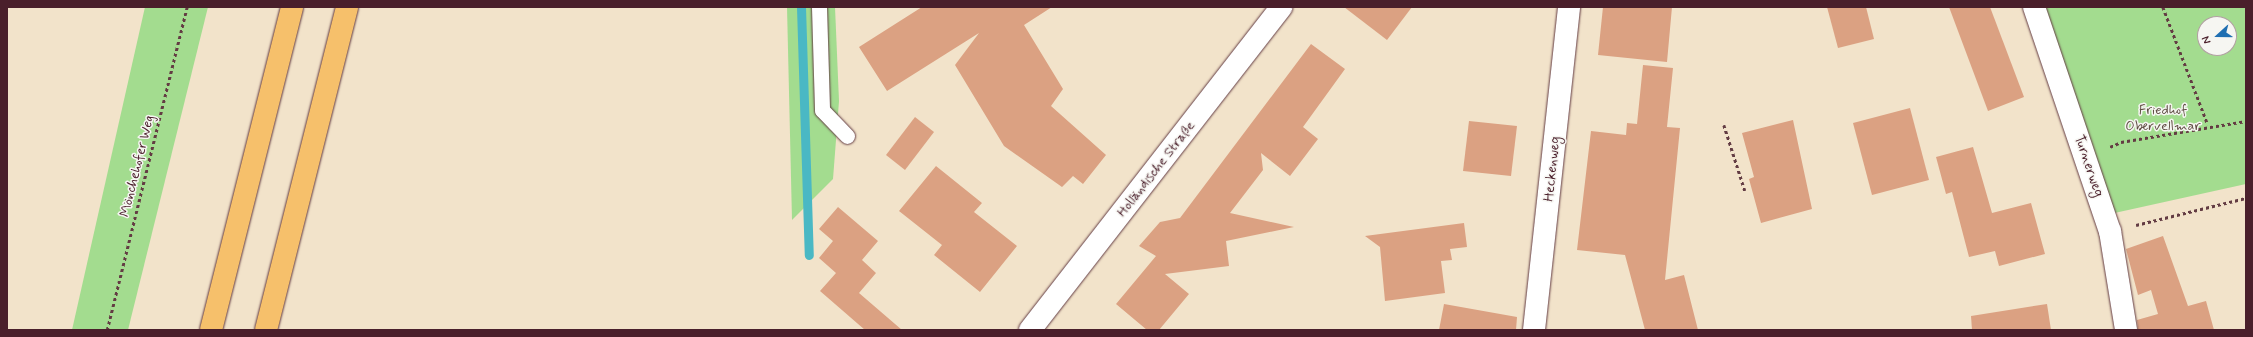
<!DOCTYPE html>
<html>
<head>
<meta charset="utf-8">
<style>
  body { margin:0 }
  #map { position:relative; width:2253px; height:337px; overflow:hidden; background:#f2e3ca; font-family:Mynerve,sans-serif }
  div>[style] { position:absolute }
  .green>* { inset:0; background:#a3dc8f }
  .stream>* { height:9px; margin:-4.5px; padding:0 4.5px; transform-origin:4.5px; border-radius:4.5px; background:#4ab8c4 }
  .building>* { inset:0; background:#dba182 }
  .path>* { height:2.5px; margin-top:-1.25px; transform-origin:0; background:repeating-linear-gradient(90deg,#633c43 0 3px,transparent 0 6px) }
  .roads { filter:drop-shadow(0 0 1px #633c43) drop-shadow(0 0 1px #633c43) }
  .service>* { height:15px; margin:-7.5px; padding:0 7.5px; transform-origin:7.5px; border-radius:7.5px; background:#fff }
  .minor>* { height:22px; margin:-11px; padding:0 11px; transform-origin:11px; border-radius:11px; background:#fff }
  .trunk>* { height:22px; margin:-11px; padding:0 11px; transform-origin:11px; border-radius:11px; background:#f6c06b }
  span { translate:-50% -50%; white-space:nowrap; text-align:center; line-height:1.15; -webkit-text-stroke:3px #f6f6f2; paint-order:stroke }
  .park-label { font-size:14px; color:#604e44 }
  .street-label { font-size:14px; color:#4a1f2b }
  .frame { position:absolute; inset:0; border:8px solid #4a1f2b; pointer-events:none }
  .north { position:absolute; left:2197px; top:16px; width:40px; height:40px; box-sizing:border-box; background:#f6f6f2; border:1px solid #b1a0a2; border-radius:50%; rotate:249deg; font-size:11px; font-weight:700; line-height:16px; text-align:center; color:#4a1f2b }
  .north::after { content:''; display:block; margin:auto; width:14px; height:18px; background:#1f6fb2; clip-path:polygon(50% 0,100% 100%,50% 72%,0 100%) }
</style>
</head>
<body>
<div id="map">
  <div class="green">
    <div style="clip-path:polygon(145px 7px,208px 7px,128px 330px,72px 330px)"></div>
    <div style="clip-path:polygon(787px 7px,835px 7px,839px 101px,833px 179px,792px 220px)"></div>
    <div style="clip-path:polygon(evenodd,2039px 7px,2246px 7px,2246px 184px,2110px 214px,2039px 7px,2205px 24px,2229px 24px,2229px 48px,2205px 48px,2205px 24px)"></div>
  </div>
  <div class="stream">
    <div style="left:801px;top:7px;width:248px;rotate:88.2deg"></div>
  </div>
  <div class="building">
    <div style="clip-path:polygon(922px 7px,1052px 7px,1024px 25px,1063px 89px,1051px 106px,1106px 155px,1083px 184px,1073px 176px,1062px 187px,1004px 146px,955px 65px,979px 33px,887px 91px,859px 47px)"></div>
    <div style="clip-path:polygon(1344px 7px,1412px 7px,1387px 40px)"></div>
    <div style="clip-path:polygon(1603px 7px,1672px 7px,1667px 62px,1598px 55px)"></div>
    <div style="clip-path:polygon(1827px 7px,1866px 7px,1874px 39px,1838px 48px)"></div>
    <div style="clip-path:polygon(1949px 7px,1990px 7px,2024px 97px,1988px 111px)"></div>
    <div style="clip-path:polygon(1311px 44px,1345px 69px,1303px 127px,1318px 139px,1290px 176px,1261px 153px,1263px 170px,1230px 213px,1294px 227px,1226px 241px,1229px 266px,1165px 274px,1189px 294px,1159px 330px,1147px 330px,1116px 304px,1156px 256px,1139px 246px,1160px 222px,1180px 218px)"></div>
    <div style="clip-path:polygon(1643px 65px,1673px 68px,1667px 127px,1680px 128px,1665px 280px,1684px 275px,1698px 330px,1645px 330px,1625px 255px,1577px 250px,1591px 131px,1626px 135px,1627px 123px,1637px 124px)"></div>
    <div style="clip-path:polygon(1910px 108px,1929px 180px,1872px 195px,1853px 123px)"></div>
    <div style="clip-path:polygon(915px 117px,934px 132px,905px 170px,886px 155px)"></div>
    <div style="clip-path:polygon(1793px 120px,1812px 209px,1761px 223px,1749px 179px,1754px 177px,1742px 133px)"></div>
    <div style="clip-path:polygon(1469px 121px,1517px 126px,1511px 176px,1463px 171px)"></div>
    <div style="clip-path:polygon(1973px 147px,1992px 213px,2031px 203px,2045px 254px,1999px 266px,1995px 251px,1969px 257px,1952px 192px,1946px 194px,1936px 157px)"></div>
    <div style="clip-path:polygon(936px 166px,982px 203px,974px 212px,1017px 246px,980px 292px,934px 255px,942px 245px,899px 211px)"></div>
    <div style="clip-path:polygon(838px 207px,878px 241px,862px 260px,876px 273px,859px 293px,902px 330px,865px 330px,820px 291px,836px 273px,819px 258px,833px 241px,819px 229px)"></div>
    <div style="clip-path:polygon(1464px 223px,1467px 247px,1450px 249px,1452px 260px,1441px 261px,1445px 293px,1385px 301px,1380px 247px,1365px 236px)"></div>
    <div style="clip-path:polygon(2163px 236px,2188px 306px,2206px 301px,2214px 330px,2138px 330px,2137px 320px,2158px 314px,2151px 290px,2138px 295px,2126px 249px)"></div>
    <div style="clip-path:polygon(1444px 304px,1517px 317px,1516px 330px,1439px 330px)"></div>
    <div style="clip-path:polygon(2047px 304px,2051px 330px,1972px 330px,1971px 316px)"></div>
  </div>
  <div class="path">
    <div style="left:2163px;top:7px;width:126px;rotate:69.1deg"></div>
    <div style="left:1724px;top:125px;width:69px;rotate:72.3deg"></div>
    <div style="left:2110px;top:147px;width:12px;rotate:-24deg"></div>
    <div style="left:2121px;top:142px;width:127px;rotate:-9.5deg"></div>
    <div style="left:2136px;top:225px;width:113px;rotate:-13.8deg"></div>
    <div style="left:107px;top:330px;width:333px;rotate:-76.1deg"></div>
  </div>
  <div class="roads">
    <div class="service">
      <div style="left:819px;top:7px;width:103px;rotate:88.3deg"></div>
      <div style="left:822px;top:110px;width:36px;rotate:46deg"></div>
    </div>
    <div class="minor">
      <div style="left:2034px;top:7px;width:237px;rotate:71.3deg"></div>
      <div style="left:2110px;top:231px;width:100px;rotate:80.8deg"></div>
      <div style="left:1030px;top:330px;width:409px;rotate:-52.1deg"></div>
      <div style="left:1534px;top:330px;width:325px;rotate:-83.8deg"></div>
    </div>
    <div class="trunk">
      <div style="left:211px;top:330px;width:333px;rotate:-75.9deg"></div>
      <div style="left:266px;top:330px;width:333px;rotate:-75.9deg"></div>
    </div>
  </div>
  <div class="park-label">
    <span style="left:2163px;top:118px">Friedhof<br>Obervellmar</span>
  </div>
  <div class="street-label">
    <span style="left:137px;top:166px;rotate:-76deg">Mönchehofer Weg</span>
    <span style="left:2089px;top:166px;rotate:71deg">Turnerweg</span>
    <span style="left:1156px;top:169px;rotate:-52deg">Holländische Straße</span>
    <span style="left:1552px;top:169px;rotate:-84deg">Heckenweg</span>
  </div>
  <div class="frame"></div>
  <div class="north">N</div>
</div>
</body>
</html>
